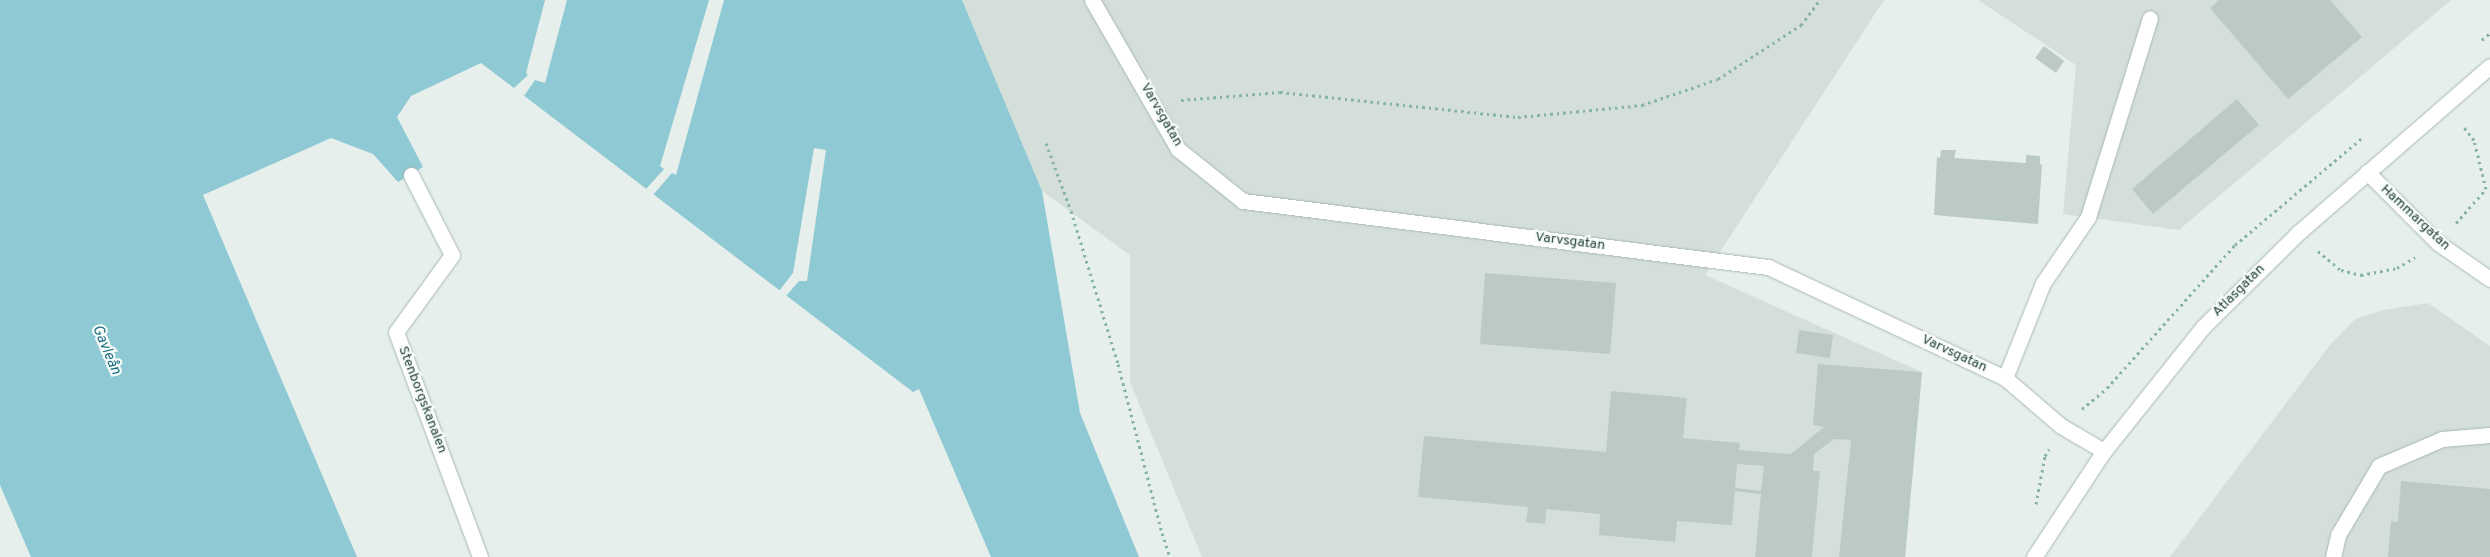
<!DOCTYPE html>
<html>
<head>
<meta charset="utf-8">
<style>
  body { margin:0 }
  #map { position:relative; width:2490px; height:557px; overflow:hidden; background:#e6efeb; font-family:Overpass,sans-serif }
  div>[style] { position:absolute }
  .built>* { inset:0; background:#d4dfda }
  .water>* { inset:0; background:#8ec9d4 }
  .pier>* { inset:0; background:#e6efeb }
  .building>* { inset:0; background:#bbcac4 }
  .path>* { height:3px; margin-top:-1.5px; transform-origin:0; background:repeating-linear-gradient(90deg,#86b3a5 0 2.5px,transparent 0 6.5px) }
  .roads { filter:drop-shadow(0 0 1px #a8b8b2) drop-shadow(0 0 1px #a8b8b2) }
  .minor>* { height:15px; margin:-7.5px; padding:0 7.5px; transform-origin:7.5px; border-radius:7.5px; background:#fff }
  span { translate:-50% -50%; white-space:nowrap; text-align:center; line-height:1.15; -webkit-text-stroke:4.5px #f7fbf9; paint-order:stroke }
  .street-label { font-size:14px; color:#24423a }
  .water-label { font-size:15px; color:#1c6f80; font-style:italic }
</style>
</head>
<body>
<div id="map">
  <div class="built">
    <div style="clip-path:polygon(962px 0,1884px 0,1705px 275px,1922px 372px,1905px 557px,1202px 557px,1130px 382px,1130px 255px,1042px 191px)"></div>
    <div style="clip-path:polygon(1978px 0,2451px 0,2179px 230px,2063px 214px,2076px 65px)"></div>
    <div style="clip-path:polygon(2428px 303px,2490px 346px,2490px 557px,2170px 557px,2330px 345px,2355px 319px,2384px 310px)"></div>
  </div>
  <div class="water">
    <div style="clip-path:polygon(0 0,962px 0,1042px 191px,1080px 413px,1139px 557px,991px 557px,919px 389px,913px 392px,481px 63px,411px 96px,397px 117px,423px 167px,398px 182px,373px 154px,331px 138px,203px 195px,357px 557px,31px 557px,0 485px)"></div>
  </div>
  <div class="pier">
    <div style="clip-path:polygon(545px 0,567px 0,545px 83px,535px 80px,524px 96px,514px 88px,528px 75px,526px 73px)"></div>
    <div style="clip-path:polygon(709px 0,724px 0,676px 175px,672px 173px,653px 195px,646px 189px,664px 169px,660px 166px)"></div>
    <div style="clip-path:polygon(814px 148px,826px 150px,807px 281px,799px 281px,786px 296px,779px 291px,793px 273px)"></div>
  </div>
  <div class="building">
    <div style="clip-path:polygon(2219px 0,2330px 0,2362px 37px,2288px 99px,2210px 8px)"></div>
    <div style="clip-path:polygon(2044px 46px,2064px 61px,2056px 73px,2035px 58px)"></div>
    <div style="clip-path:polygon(2237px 99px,2259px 125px,2153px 214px,2132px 189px)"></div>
    <div style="clip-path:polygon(1941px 150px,1956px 150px,1954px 158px,2026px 163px,2026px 155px,2040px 156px,2040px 165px,2042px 164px,2038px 224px,1934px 215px,1937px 157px,1940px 158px)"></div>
    <div style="clip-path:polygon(1485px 273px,1616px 283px,1610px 354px,1480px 344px)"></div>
    <div style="clip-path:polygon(1799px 330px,1833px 335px,1830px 358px,1796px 353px)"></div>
    <div style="clip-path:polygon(evenodd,1818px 364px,1922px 372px,1905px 557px,1839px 557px,1851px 440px,1834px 439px,1814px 454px,1813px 471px,1820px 471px,1812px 557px,1755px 557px,1761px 494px,1735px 491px,1732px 525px,1677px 521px,1675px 542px,1599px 535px,1600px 514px,1546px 509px,1545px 524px,1526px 522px,1528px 507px,1418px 497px,1424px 436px,1606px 452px,1611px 391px,1687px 398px,1683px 438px,1740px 443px,1739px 450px,1791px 454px,1824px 427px,1813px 425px,1818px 364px,1737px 464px,1764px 466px,1761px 491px,1735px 488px,1737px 464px)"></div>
    <div style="clip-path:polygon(2401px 481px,2490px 489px,2490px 557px,2388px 557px,2391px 521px,2398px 522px)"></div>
  </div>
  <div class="path">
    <div style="left:2482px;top:40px;width:11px;rotate:-41deg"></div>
    <div style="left:1181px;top:100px;width:99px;rotate:-4.6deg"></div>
    <div style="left:1280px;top:92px;width:239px;rotate:6deg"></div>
    <div style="left:1518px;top:117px;width:125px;rotate:-5.5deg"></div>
    <div style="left:1642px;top:105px;width:80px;rotate:-18.9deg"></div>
    <div style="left:1718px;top:79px;width:99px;rotate:-33deg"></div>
    <div style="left:1801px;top:25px;width:31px;rotate:-53deg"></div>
    <div style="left:1046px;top:143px;width:72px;rotate:69.8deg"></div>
    <div style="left:1071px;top:211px;width:160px;rotate:72.9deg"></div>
    <div style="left:1118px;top:364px;width:175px;rotate:75.4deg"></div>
    <div style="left:1162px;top:533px;width:25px;rotate:72deg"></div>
    <div style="left:2456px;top:223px;width:45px;rotate:-48.6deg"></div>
    <div style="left:2486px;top:189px;width:50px;rotate:-103.8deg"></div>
    <div style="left:2474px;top:140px;width:18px;rotate:-128deg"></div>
    <div style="left:2318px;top:251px;width:30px;rotate:40deg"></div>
    <div style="left:2341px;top:270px;width:21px;rotate:14deg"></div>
    <div style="left:2361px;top:275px;width:37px;rotate:-11deg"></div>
    <div style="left:2397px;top:268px;width:21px;rotate:-31deg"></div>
    <div style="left:2082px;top:409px;width:33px;rotate:-40deg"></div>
    <div style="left:2107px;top:388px;width:192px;rotate:-48.2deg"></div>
    <div style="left:2235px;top:245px;width:165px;rotate:-40.1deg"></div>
    <div style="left:2036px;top:504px;width:49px;rotate:-79.4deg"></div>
    <div style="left:2045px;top:456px;width:8px;rotate:-60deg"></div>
  </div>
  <div class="roads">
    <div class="minor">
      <div style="left:1092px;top:0;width:172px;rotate:60deg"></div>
      <div style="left:1178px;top:149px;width:83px;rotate:38.7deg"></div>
      <div style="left:1243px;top:201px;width:529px;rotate:7.17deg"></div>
      <div style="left:1768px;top:267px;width:262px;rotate:25.1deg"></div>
      <div style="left:2005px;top:378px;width:74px;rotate:40.6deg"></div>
      <div style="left:2061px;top:426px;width:50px;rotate:30.2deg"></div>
      <div style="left:2367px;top:172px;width:100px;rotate:45deg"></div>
      <div style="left:2438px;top:243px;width:63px;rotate:34.7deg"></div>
      <div style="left:411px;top:175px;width:90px;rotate:62.9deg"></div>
      <div style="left:452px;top:255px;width:95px;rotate:126deg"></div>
      <div style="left:396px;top:332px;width:240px;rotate:69.5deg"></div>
      <div style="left:2005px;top:378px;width:102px;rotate:-68.2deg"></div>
      <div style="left:2043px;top:283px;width:80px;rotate:-55.7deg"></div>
      <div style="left:2088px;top:217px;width:208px;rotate:-72.7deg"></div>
      <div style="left:2034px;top:557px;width:127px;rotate:-56.6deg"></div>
      <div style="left:2104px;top:451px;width:159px;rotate:-51.4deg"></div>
      <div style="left:2203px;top:327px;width:134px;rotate:-44.7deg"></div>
      <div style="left:2298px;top:233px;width:254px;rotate:-41deg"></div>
      <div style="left:2333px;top:557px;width:23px;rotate:-77deg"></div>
      <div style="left:2338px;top:535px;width:80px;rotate:-59.3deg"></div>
      <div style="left:2379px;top:466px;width:69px;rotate:-23.2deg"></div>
      <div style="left:2442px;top:439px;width:48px;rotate:-4.8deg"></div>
    </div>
  </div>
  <div class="street-label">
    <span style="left:1161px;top:115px;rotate:60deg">Varvsgatan</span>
    <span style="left:2415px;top:218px;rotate:43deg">Hammargatan</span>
    <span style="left:1570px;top:242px;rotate:7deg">Varvsgatan</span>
    <span style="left:2239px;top:291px;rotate:-45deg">Atlasgatan</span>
    <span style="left:1954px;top:354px;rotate:25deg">Varvsgatan</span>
    <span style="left:422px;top:400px;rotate:69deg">Stenborgskanalen</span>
  </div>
  <div class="water-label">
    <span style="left:106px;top:350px;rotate:67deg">Gavleån</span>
  </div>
</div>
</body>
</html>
